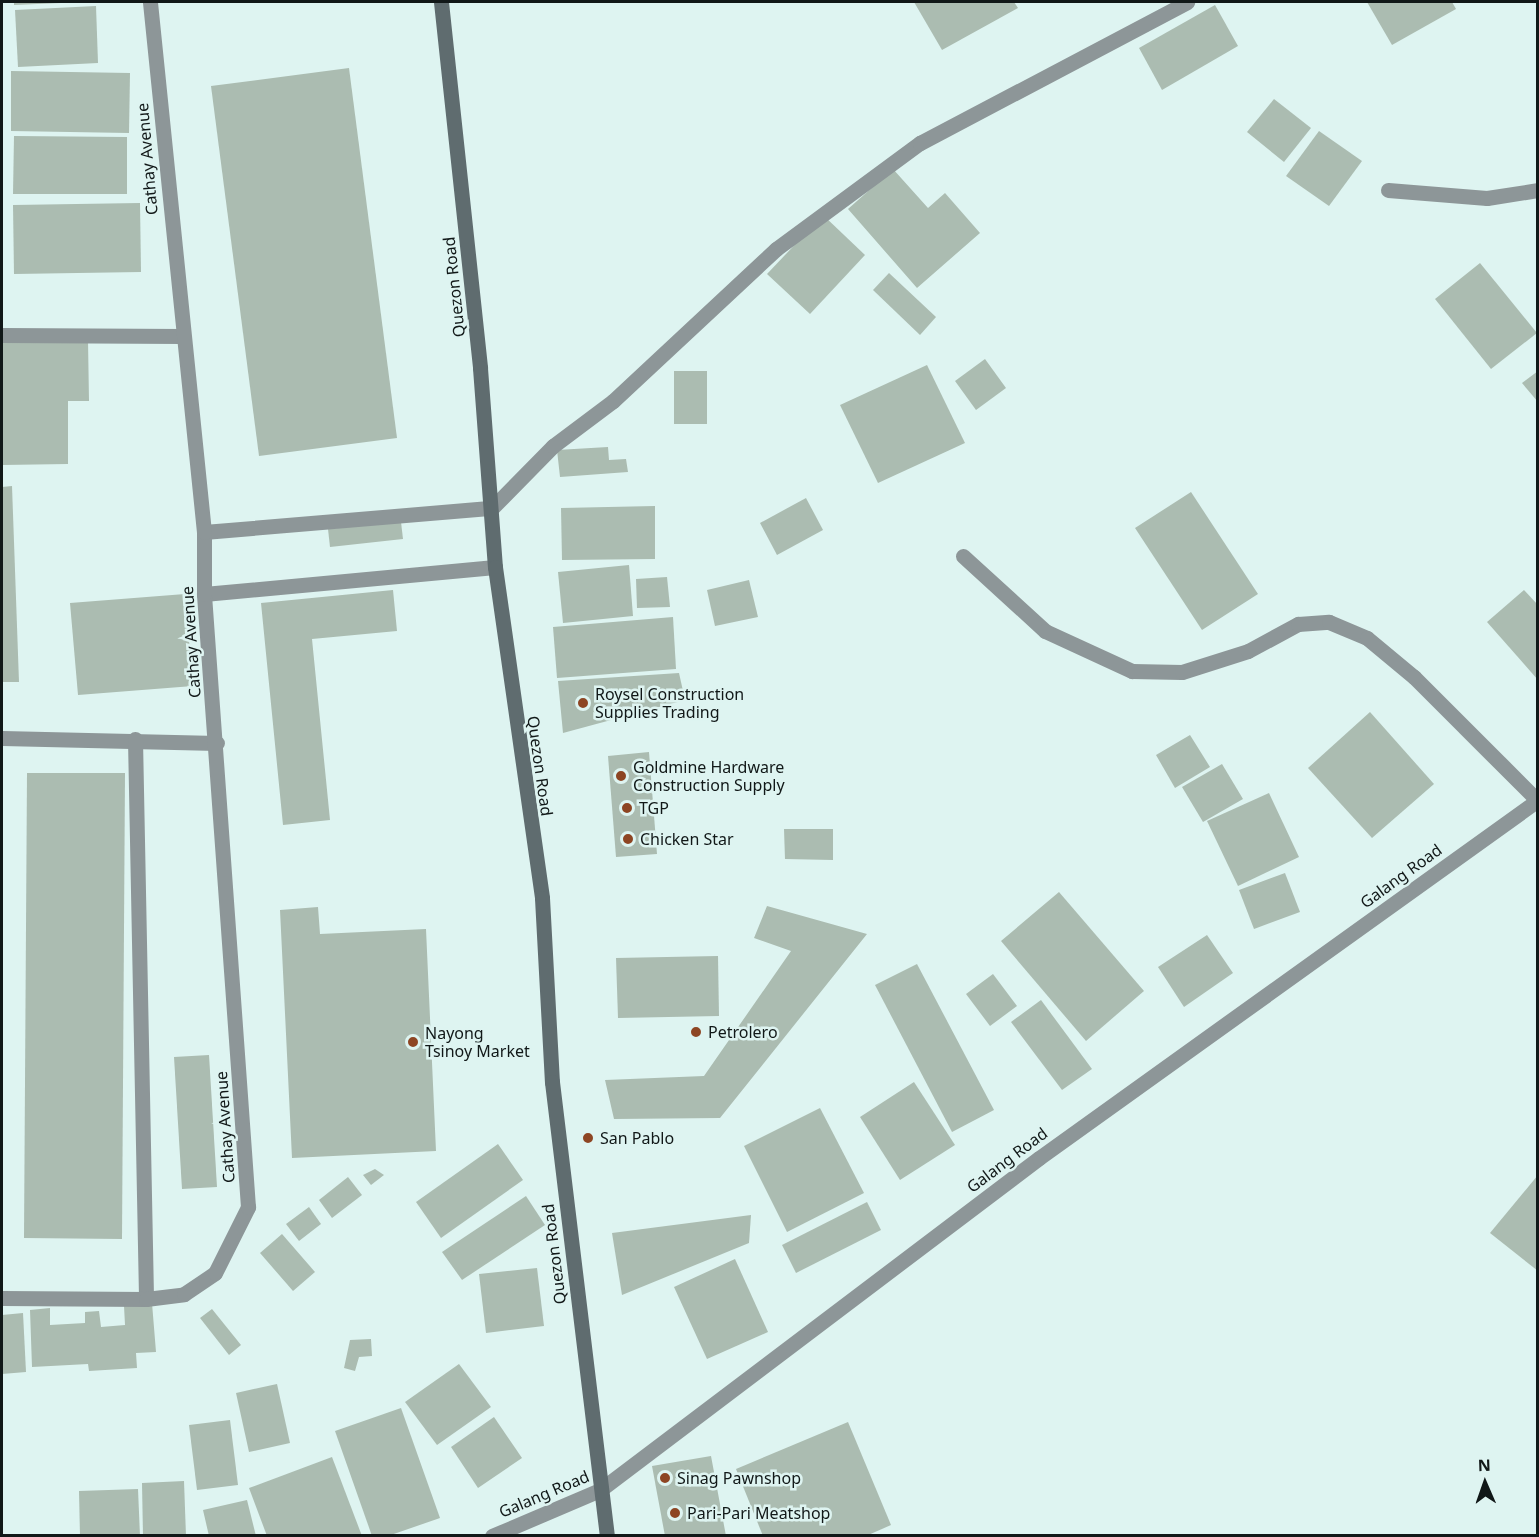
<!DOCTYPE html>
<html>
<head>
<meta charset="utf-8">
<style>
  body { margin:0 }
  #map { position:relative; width:1539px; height:1537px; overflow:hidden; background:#def4f1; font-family:"Noto Sans",sans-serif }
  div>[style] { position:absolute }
  .building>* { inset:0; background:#abbcb1 }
  .minor>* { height:15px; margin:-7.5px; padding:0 7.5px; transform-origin:7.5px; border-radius:7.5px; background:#8d9698 }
  .tertiary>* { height:15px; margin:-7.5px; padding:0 7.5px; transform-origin:7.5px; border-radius:7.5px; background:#8d9698 }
  .secondary>* { height:15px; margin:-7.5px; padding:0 7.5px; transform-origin:7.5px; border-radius:7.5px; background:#5f6c6f }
  .dots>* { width:16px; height:16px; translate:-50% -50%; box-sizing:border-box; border:3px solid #def4f1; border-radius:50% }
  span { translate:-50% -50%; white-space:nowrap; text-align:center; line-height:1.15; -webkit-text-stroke:5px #def4f1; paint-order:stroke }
  .street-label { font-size:16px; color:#111818 }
  .poi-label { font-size:16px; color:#111818 }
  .left { translate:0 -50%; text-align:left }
  .frame { position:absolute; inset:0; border:3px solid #111818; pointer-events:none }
  .north { position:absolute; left:1455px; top:1453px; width:60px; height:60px; -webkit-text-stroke:4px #def4f1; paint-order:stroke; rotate:358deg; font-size:16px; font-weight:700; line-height:24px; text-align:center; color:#111818 }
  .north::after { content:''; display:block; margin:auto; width:21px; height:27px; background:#111818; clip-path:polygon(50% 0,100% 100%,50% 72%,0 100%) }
</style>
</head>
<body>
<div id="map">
  <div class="building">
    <div style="clip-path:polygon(14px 2px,60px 2px,61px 3px,14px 5px)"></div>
    <div style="clip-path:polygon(914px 2px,1014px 2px,1018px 8px,942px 50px)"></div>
    <div style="clip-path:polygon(1367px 2px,1452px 2px,1456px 9px,1392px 45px)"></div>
    <div style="clip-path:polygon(1215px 5px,1238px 46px,1162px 90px,1139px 48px)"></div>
    <div style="clip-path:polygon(96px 6px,98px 63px,18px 67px,15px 10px)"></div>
    <div style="clip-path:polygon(349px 68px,397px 438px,259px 456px,211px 86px)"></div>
    <div style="clip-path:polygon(11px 71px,130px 73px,129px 133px,11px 131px)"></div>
    <div style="clip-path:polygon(1274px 99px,1311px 128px,1284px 162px,1247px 132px)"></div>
    <div style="clip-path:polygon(1319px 131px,1362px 161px,1329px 206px,1286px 176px)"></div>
    <div style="clip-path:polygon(14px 136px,127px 137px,127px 194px,13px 194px)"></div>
    <div style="clip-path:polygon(893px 169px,928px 208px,945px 193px,980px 233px,917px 288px,848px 209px)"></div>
    <div style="clip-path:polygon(140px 203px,141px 272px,14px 274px,13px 205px)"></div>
    <div style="clip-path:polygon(823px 215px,865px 255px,810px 314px,767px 274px)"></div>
    <div style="clip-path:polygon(1480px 263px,1537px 333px,1491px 369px,1435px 299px)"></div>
    <div style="clip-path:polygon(889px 273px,936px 317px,920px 335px,873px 290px)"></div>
    <div style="clip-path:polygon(88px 340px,89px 401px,68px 401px,68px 464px,2px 465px,2px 342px)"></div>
    <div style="clip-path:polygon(985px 359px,1006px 388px,976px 410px,955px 381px)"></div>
    <div style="clip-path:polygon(927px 365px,965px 443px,878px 483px,840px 405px)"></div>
    <div style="clip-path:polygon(674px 371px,707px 371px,707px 424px,674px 424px)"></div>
    <div style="clip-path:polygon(1538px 371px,1538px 402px,1522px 383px)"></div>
    <div style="clip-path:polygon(608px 447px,609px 460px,626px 459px,628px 472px,560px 477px,557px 450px)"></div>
    <div style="clip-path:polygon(12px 486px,19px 682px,2px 682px,2px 487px)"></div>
    <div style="clip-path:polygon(1191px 492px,1258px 594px,1202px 630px,1135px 528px)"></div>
    <div style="clip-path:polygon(806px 498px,823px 530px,777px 555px,760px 523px)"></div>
    <div style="clip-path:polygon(655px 506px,655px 559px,562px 560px,561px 508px)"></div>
    <div style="clip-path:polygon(401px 522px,403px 539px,330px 547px,328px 529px)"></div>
    <div style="clip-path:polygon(629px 565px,633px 616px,563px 623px,558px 572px)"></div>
    <div style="clip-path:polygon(667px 577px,670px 607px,637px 608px,636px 579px)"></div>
    <div style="clip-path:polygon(749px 580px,758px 617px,715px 626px,707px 590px)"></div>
    <div style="clip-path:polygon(393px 590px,397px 631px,312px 639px,330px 820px,283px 825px,261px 603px)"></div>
    <div style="clip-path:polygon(1524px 590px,1538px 605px,1538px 680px,1487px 622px)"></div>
    <div style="clip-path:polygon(185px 594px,193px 686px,78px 695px,70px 603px)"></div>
    <div style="clip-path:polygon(673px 617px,676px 669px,557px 678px,553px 627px)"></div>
    <div style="clip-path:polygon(679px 673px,685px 700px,563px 733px,558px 681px)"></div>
    <div style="clip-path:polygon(1370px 712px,1434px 784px,1372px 838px,1308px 768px)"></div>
    <div style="clip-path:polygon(1190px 735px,1210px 767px,1175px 788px,1156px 755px)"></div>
    <div style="clip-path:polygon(649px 752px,657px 854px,616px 857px,608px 756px)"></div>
    <div style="clip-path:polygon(1222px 764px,1243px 799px,1203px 822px,1182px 787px)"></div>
    <div style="clip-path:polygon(27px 773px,125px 773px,122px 1239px,24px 1238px)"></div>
    <div style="clip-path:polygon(1269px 793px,1299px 857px,1238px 886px,1207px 821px)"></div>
    <div style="clip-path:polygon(784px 829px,833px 829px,833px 860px,785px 859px)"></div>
    <div style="clip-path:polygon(1285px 873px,1300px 912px,1254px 929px,1239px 890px)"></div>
    <div style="clip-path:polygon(1059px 892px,1144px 991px,1086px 1041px,1001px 941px)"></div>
    <div style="clip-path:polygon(767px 906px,867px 934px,720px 1118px,614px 1119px,605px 1080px,704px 1076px,791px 951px,754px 938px)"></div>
    <div style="clip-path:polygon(318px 907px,320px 934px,426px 929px,436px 1151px,292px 1158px,280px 910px)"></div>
    <div style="clip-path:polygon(1207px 935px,1233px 973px,1184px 1007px,1158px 967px)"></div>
    <div style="clip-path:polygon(718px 956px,719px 1016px,618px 1018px,616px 958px)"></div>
    <div style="clip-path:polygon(917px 964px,994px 1110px,952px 1132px,875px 985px)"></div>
    <div style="clip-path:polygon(993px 974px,1017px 1006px,990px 1026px,966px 994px)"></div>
    <div style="clip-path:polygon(1041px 1000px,1092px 1069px,1062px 1090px,1011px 1022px)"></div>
    <div style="clip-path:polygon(209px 1055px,217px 1187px,182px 1189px,174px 1057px)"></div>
    <div style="clip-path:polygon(914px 1082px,955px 1145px,900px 1180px,860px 1117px)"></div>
    <div style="clip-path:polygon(820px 1108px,864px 1193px,787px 1232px,744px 1146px)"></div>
    <div style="clip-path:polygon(498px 1144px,523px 1180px,441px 1238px,416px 1202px)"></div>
    <div style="clip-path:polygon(375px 1169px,384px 1175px,371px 1185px,363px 1175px)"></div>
    <div style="clip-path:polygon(1538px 1175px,1538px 1271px,1490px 1233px)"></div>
    <div style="clip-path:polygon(348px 1177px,362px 1195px,332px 1218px,319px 1200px)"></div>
    <div style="clip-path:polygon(526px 1196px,545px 1225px,462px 1280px,442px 1252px)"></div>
    <div style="clip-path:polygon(867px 1202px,881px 1230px,796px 1273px,782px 1245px)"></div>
    <div style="clip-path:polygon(309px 1207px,321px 1224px,299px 1241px,286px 1224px)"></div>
    <div style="clip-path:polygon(751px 1215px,749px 1243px,622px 1295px,612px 1233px)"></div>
    <div style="clip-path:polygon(282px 1234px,315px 1272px,293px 1291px,260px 1253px)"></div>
    <div style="clip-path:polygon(735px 1259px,768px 1332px,707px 1359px,674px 1287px)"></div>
    <div style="clip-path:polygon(537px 1268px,544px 1326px,486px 1333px,479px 1274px)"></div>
    <div style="clip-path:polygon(152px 1303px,156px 1352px,136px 1353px,137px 1368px,89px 1371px,88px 1364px,32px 1367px,30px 1310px,50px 1308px,50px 1325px,85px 1323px,85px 1312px,99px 1311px,101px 1327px,125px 1325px,124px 1306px)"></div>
    <div style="clip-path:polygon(212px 1309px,241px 1345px,229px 1355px,200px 1318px)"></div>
    <div style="clip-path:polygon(23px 1313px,26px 1372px,2px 1374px,2px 1315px)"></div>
    <div style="clip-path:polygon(371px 1339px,372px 1356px,359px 1357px,355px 1371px,344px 1368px,350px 1340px)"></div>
    <div style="clip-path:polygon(459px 1364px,491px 1407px,437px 1445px,405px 1402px)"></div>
    <div style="clip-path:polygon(277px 1384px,290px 1443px,249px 1452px,236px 1393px)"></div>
    <div style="clip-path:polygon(401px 1408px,440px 1518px,388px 1536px,372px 1536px,335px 1431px)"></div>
    <div style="clip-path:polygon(494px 1417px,522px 1458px,478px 1488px,451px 1447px)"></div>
    <div style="clip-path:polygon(230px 1420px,238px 1485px,197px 1490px,189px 1425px)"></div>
    <div style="clip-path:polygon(848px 1422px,891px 1525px,866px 1536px,763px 1536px,736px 1469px)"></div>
    <div style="clip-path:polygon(711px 1456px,726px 1536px,665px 1536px,652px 1466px)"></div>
    <div style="clip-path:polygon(332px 1457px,362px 1536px,267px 1536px,249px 1488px)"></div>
    <div style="clip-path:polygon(184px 1481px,186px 1536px,143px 1536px,142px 1483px)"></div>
    <div style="clip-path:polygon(138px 1489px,140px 1536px,80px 1536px,79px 1491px)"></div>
    <div style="clip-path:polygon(247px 1500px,256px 1536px,209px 1536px,203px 1510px)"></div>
  </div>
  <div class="minor">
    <div style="left:1388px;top:190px;width:99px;rotate:4.6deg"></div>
    <div style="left:1487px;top:198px;width:52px;rotate:-8.9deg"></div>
    <div style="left:2px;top:335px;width:180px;rotate:0.3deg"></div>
    <div style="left:204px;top:532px;width:289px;rotate:-4.8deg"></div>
    <div style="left:492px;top:508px;width:87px;rotate:-45.5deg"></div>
    <div style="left:553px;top:446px;width:75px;rotate:-36.9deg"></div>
    <div style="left:613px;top:401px;width:223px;rotate:-43deg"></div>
    <div style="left:776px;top:249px;width:179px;rotate:-36.4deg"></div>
    <div style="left:920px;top:143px;width:302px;rotate:-27.8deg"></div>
    <div style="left:963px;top:556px;width:111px;rotate:42.4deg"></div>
    <div style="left:1045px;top:631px;width:96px;rotate:24.7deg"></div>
    <div style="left:1132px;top:671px;width:50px;rotate:1.1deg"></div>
    <div style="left:1182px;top:672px;width:69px;rotate:-17.7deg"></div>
    <div style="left:1248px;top:651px;width:57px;rotate:-28.4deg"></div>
    <div style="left:1298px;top:624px;width:31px;rotate:-4deg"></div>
    <div style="left:1329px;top:622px;width:41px;rotate:22.8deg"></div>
    <div style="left:1367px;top:638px;width:61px;rotate:39.7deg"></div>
    <div style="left:1414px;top:677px;width:174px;rotate:45deg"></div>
    <div style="left:204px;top:594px;width:292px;rotate:-5.3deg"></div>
    <div style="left:2px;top:738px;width:215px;rotate:1.3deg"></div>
    <div style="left:135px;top:739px;width:560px;rotate:88.87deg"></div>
    <div style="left:2px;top:1298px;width:144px;rotate:0.4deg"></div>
    <div style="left:146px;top:1299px;width:38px;rotate:-7deg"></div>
    <div style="left:184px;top:1294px;width:37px;rotate:-34deg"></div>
    <div style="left:215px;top:1273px;width:74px;rotate:-63.4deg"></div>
    <div style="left:248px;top:1207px;width:615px;rotate:-94.11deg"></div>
    <div style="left:204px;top:594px;width:62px;rotate:-90deg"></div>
    <div style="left:204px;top:532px;width:533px;rotate:-95.82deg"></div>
  </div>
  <div class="tertiary">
    <div style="left:492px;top:1536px;width:117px;rotate:-23.1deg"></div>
    <div style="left:600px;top:1490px;width:550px;rotate:-37.1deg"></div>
    <div style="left:1039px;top:1158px;width:614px;rotate:-35.66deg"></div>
  </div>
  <div class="secondary">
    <div style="left:441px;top:2px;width:368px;rotate:83.9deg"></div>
    <div style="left:480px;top:368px;width:200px;rotate:85.7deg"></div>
    <div style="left:495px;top:567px;width:334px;rotate:81.9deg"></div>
    <div style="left:542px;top:898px;width:184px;rotate:86.9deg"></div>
    <div style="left:552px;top:1082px;width:457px;rotate:83.1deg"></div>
  </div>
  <div class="dots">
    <div style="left:583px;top:703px;background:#8d4523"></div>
    <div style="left:621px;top:776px;background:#8d4523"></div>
    <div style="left:627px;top:808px;background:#8d4523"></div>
    <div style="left:628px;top:839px;background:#8d4523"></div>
    <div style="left:696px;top:1032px;background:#8d4523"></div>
    <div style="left:413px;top:1042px;background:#8d4523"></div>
    <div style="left:588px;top:1138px;background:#8d4523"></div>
    <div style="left:665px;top:1478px;background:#8d4523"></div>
    <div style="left:675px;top:1513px;background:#8d4523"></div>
  </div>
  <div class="street-label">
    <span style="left:147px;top:159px;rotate:-95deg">Cathay Avenue</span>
    <span style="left:454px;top:287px;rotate:-96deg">Quezon Road</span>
    <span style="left:191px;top:642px;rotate:-94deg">Cathay Avenue</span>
    <span style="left:540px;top:766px;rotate:82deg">Quezon Road</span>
    <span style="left:1401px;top:876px;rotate:-36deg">Galang Road</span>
    <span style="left:225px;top:1127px;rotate:-94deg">Cathay Avenue</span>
    <span style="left:1007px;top:1160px;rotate:-37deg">Galang Road</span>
    <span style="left:554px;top:1254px;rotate:-97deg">Quezon Road</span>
    <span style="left:544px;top:1494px;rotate:-23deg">Galang Road</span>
  </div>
  <div class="poi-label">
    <span class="left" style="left:595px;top:703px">Roysel Construction<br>Supplies Trading</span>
    <span class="left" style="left:633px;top:776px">Goldmine Hardware<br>Construction Supply</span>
    <span class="left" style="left:639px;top:808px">TGP</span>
    <span class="left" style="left:640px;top:839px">Chicken Star</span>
    <span class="left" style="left:708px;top:1032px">Petrolero</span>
    <span class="left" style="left:425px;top:1042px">Nayong<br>Tsinoy Market</span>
    <span class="left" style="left:600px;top:1138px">San Pablo</span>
    <span class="left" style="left:677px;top:1478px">Sinag Pawnshop</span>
    <span class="left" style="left:687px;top:1513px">Pari-Pari Meatshop</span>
  </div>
  <div class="frame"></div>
  <div class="north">N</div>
</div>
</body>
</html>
